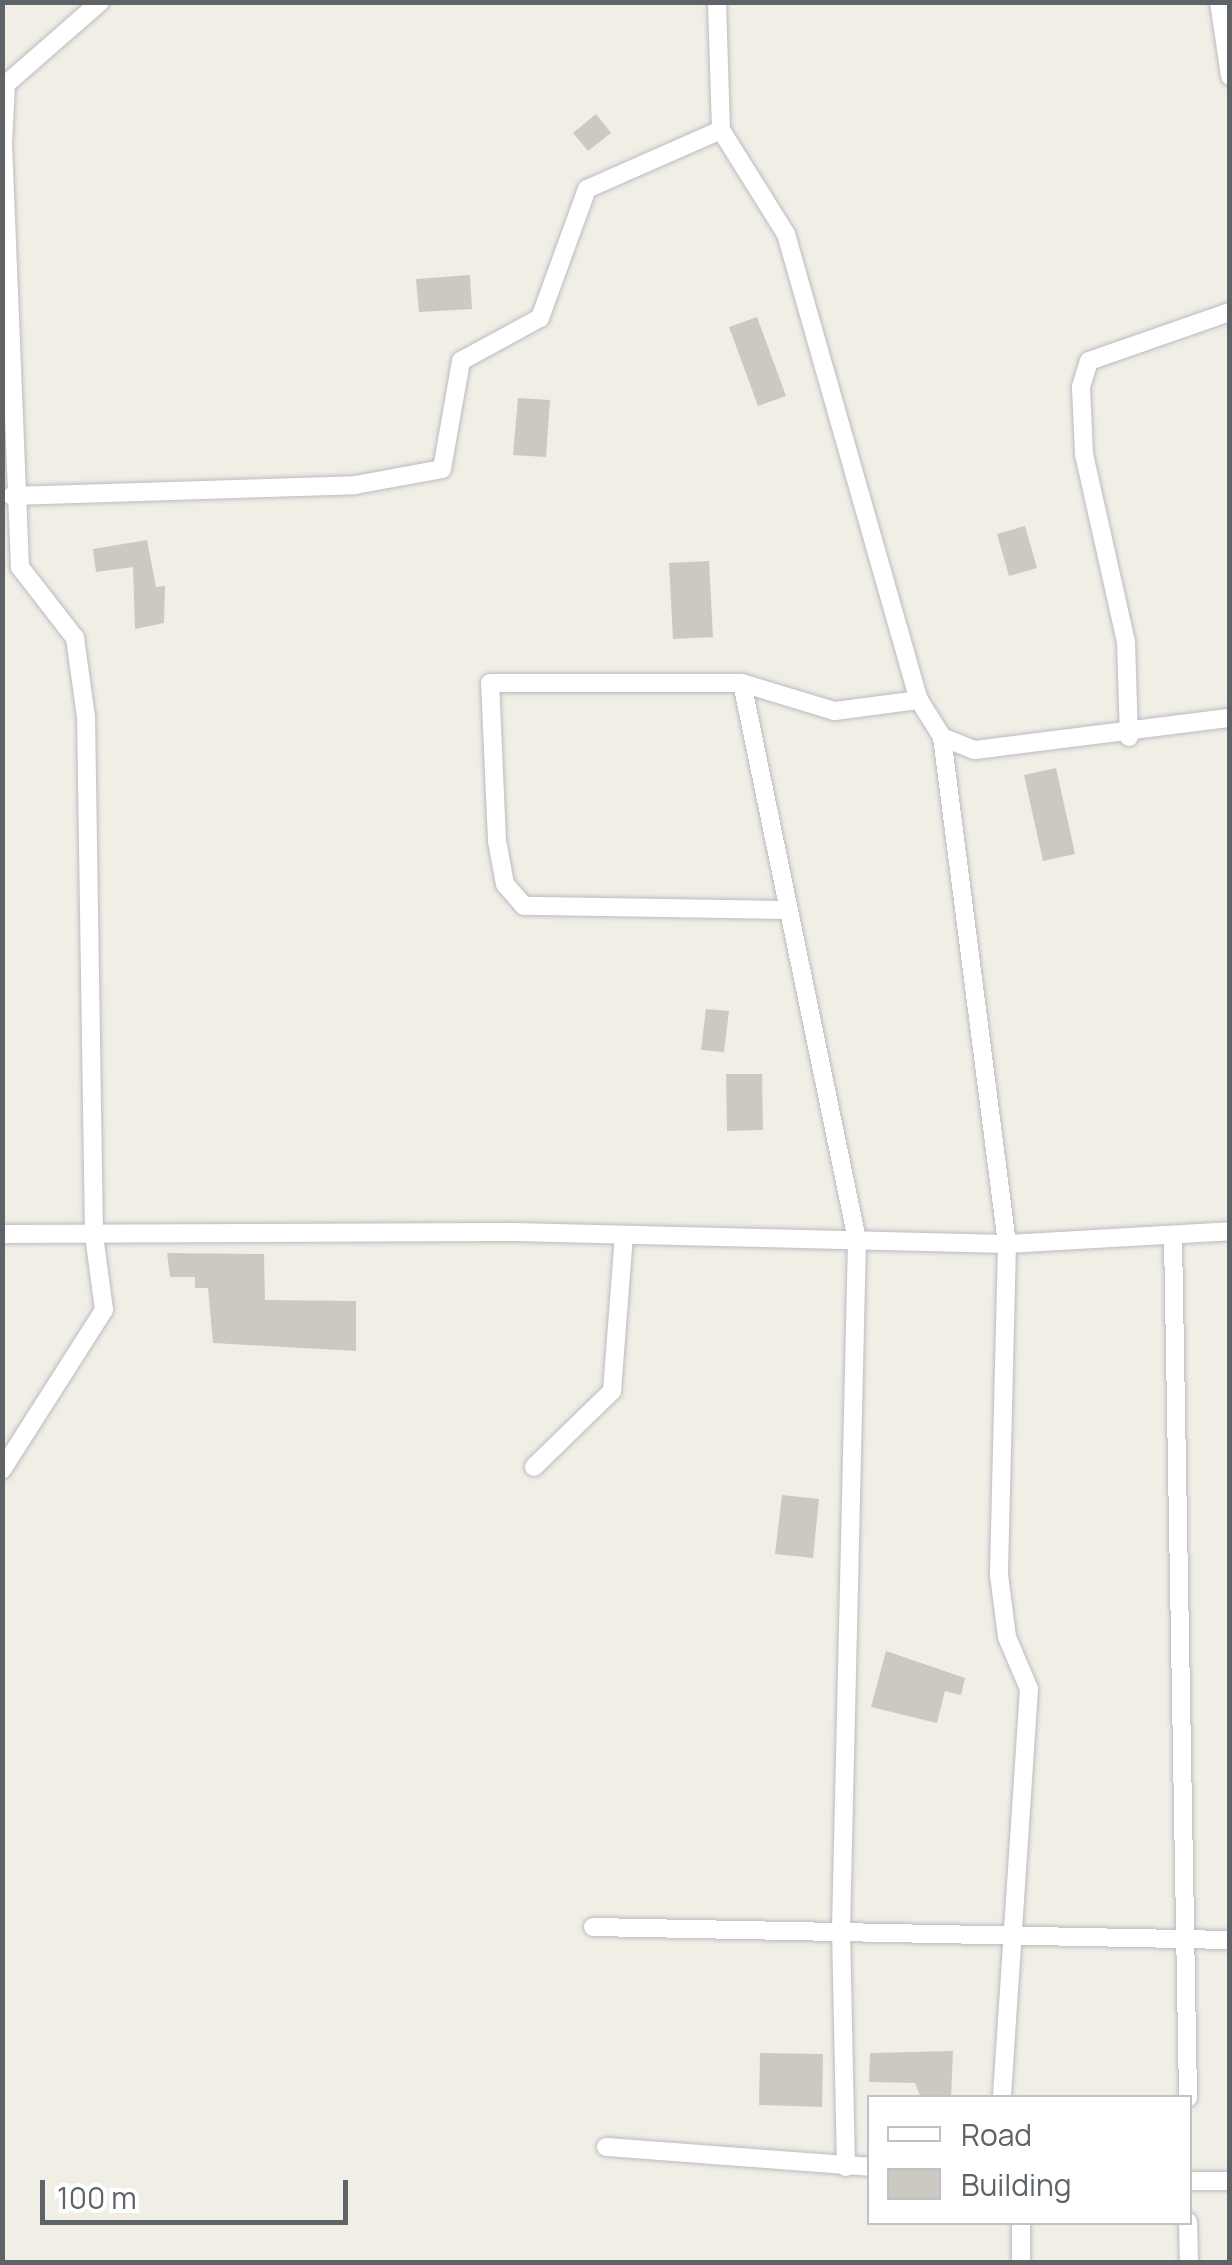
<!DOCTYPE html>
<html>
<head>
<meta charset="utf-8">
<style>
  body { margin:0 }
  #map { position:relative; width:1232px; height:2265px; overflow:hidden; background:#f1eee6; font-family:Manrope,sans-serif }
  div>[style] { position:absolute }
  .building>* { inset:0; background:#ccc9c3 }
  .roads { filter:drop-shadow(0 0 2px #b9bcc1) drop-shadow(0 0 2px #b9bcc1) }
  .minor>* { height:18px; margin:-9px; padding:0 9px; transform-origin:9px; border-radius:9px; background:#fff }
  span { translate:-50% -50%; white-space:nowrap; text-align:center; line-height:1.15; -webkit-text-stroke:8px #fff; paint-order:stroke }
  .frame { position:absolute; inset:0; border:5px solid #5e6368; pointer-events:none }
  .legend { position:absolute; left:867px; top:2095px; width:325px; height:130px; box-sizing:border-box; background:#fff; border:2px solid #bfc1c3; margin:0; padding:12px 18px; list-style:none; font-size:30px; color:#5e6368 }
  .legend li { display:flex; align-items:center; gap:20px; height:50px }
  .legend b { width:50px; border:2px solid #bfc1c3 }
  .scale { position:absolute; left:40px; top:2180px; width:308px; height:45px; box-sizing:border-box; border:5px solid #5e6368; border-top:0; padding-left:12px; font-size:30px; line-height:35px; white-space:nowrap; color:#5e6368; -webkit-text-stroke:8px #fff; paint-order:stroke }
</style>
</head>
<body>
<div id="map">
  <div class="building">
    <div style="clip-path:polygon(596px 114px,611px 133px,588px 151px,573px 133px)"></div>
    <div style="clip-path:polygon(470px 275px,472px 309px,419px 312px,416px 279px)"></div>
    <div style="clip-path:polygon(757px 317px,786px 396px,758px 406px,729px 327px)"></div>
    <div style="clip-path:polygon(518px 398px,550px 400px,546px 457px,513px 455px)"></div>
    <div style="clip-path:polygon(1025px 526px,1037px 568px,1009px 576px,997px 534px)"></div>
    <div style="clip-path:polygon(147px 540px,156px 587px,165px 586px,164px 623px,135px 629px,133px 567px,96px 572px,93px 549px)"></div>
    <div style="clip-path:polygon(709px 561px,713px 637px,673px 639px,669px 563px)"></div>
    <div style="clip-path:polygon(1056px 768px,1075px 854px,1043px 861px,1024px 775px)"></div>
    <div style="clip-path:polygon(706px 1009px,729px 1011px,724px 1052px,701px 1050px)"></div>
    <div style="clip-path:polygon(726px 1074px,762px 1074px,763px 1130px,727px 1131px)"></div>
    <div style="clip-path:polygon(167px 1253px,264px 1254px,265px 1300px,356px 1301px,356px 1351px,213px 1343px,208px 1288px,195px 1288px,195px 1277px,170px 1277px)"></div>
    <div style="clip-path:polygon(782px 1495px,819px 1499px,813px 1558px,775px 1554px)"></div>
    <div style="clip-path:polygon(886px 1651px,965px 1678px,961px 1695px,945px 1691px,937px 1723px,871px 1707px)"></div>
    <div style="clip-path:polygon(953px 2051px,951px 2098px,921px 2098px,915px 2083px,869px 2082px,870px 2053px)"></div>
    <div style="clip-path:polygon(760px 2053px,823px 2054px,822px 2107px,759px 2105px)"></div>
  </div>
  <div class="roads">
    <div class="minor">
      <div style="left:1219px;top:2px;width:75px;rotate:81.5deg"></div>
      <div style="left:721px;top:130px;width:123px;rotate:58deg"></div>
      <div style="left:786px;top:234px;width:485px;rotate:74.1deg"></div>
      <div style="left:919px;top:700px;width:44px;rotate:58.1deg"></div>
      <div style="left:942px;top:737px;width:35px;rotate:22deg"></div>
      <div style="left:975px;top:750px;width:257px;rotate:-7.2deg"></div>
      <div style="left:12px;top:496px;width:343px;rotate:-1.8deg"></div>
      <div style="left:355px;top:485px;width:88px;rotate:-10.4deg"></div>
      <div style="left:442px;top:469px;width:110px;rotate:-80deg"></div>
      <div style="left:461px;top:361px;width:90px;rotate:-28.6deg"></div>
      <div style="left:540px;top:318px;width:137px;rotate:-70deg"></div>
      <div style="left:587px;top:189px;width:146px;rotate:-23.8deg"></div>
      <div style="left:721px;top:130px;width:128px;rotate:-91.8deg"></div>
      <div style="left:742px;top:683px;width:569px;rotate:78.33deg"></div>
      <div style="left:857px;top:1240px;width:689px;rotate:91.33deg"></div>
      <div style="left:841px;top:1929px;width:238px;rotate:88.8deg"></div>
      <div style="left:942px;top:737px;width:511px;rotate:82.69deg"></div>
      <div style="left:1007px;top:1244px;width:331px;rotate:91.4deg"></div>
      <div style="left:999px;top:1575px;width:63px;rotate:82.6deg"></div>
      <div style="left:1007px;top:1637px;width:56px;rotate:67.1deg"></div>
      <div style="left:1029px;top:1689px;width:410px;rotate:93.8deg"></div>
      <div style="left:1129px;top:737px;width:95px;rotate:-91.8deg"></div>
      <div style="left:1126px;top:642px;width:193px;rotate:-102.6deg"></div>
      <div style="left:1084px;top:454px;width:67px;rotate:-92.6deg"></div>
      <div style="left:1081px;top:387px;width:27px;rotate:-73deg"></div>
      <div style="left:1089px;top:361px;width:149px;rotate:-19.2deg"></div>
      <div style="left:787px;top:910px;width:263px;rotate:-179.1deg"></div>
      <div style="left:524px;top:906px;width:29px;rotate:-131deg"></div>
      <div style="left:505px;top:884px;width:44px;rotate:-100.5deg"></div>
      <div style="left:497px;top:841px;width:158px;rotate:-92.5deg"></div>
      <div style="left:490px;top:683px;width:252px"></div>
      <div style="left:742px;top:683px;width:97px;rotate:16.8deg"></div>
      <div style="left:835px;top:711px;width:85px;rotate:-7.5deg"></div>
      <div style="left:2px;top:1234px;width:513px;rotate:-0.22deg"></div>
      <div style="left:515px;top:1232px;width:492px;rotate:1.4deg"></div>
      <div style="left:1007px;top:1244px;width:223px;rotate:-3.3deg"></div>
      <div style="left:1173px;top:1237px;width:861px;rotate:89deg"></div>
      <div style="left:534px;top:1467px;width:109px;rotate:-44.3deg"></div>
      <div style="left:612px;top:1391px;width:156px;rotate:-85.6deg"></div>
      <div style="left:2px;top:1470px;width:190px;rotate:-57.5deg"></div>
      <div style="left:104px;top:1310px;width:76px;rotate:-97.6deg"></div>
      <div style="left:94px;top:1235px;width:518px;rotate:-90.88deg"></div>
      <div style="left:86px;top:717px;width:80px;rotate:-97.9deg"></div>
      <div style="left:75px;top:638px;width:90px;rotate:-127.8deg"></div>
      <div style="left:20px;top:567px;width:423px;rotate:-92.3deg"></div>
      <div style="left:3px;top:144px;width:60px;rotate:-87.1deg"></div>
      <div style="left:6px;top:84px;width:125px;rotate:-41.1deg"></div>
      <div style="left:593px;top:1927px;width:637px;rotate:1.17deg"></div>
      <div style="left:606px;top:2147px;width:265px;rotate:4.3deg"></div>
      <div style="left:1190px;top:2181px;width:40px"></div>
      <div style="left:1188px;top:2222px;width:40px;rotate:88.6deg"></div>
      <div style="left:1021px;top:2262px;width:40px;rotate:-90deg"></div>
    </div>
  </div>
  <div class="frame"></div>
  <ul class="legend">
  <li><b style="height:12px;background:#fff"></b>Road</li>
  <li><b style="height:28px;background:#ccc9c3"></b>Building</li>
  </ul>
  <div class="scale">100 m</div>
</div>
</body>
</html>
